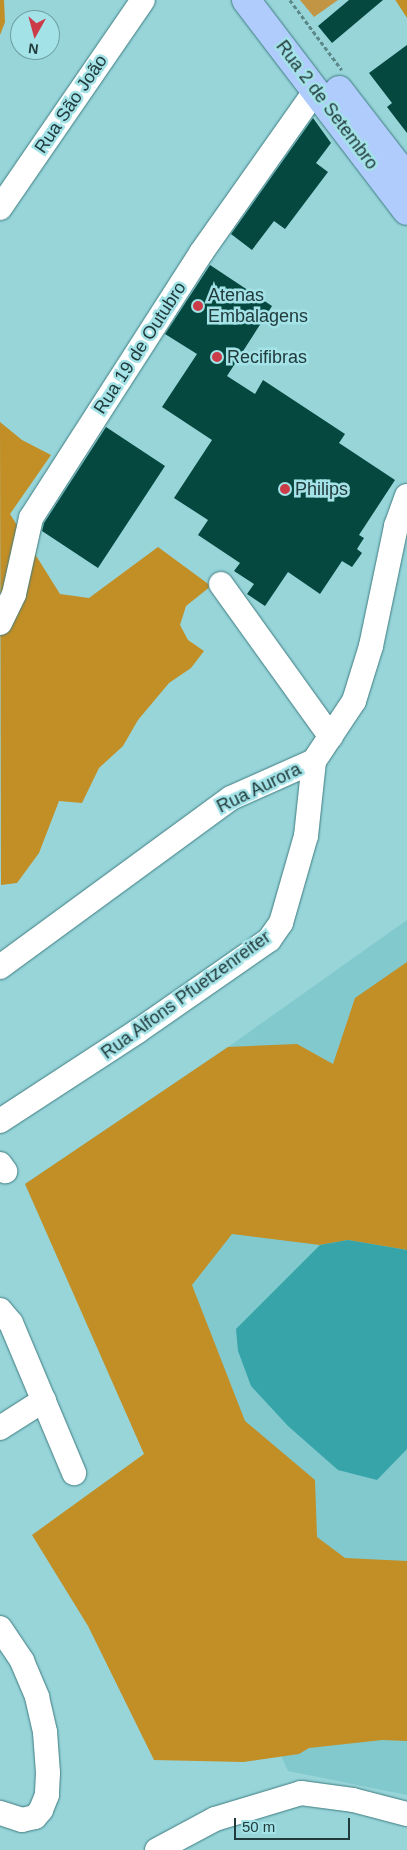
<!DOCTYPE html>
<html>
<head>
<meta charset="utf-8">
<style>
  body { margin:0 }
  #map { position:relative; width:407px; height:1850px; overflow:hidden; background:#97d5d9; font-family:Arial,sans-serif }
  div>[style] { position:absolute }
  .built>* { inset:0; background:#81c9cd }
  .green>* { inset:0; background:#c19544 }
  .forest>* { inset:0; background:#c28e26 }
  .water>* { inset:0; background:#37a4aa }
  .building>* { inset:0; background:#04483f }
  .path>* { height:2.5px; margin-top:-1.25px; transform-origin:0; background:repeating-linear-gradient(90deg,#5c888a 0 4px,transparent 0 6.5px) }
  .roads { filter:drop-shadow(0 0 1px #3f7c80) drop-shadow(0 0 1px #3f7c80) }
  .minor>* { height:24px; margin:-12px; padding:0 12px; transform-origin:12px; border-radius:12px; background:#fff }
  .major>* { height:28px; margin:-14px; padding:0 14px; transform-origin:14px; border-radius:14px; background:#afccfc }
  .dots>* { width:14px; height:14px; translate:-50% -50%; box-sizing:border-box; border:2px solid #a3e2e6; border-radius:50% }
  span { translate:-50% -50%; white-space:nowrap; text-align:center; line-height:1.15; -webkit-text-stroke:5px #a3e2e6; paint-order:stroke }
  .street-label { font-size:18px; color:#213b3c }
  .poi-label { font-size:18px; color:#213b3c }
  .left { translate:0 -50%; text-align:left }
  .north { position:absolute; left:10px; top:10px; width:50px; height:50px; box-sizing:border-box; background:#a3e2e6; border:1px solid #6f9fa2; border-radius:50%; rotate:187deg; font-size:14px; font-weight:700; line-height:20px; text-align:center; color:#213b3c }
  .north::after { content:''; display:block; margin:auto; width:18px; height:22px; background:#cb3b48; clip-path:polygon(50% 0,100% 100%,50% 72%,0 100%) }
  .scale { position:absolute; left:234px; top:1818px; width:116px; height:22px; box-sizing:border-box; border:2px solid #213b3c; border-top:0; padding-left:6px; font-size:15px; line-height:18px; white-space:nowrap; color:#213b3c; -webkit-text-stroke:4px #a3e2e6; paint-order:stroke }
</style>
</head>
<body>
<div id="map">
  <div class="built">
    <div style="clip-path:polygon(407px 920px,407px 1795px,288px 1771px,25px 1184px,228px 1047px)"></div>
  </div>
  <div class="green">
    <div style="clip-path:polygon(300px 0,338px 0,314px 17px)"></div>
  </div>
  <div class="forest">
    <div style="clip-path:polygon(0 0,4px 0,5px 22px,0 35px)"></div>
    <div style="clip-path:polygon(395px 0,407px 0,407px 18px,396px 1px)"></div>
    <div style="clip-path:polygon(0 422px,22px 440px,51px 455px,10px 514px,60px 594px,89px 598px,158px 547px,211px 586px,186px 606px,180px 625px,188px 640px,204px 651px,191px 668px,169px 683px,138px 720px,123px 746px,99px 768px,82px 803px,59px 801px,39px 853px,17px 883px,1px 885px)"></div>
    <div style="clip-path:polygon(407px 962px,407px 1250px,348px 1240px,320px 1245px,232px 1234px,192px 1285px,245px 1421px,315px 1480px,317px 1537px,345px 1558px,407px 1561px,407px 1741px,382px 1740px,309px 1748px,299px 1754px,243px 1762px,154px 1760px,88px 1626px,32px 1535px,144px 1454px,25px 1184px,228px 1047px,297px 1044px,333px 1064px,355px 998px)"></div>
  </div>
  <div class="water">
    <div style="clip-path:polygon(348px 1240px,407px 1250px,407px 1449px,377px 1480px,338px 1470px,288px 1426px,251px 1386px,238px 1351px,236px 1329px,320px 1245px)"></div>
  </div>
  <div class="building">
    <div style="clip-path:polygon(349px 0,383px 0,332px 43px,318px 26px)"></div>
    <div style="clip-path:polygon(407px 45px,407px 133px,387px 107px,392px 103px,369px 73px)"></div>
    <div style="clip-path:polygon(313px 118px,331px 143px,316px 163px,328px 172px,285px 229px,274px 221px,252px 250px,231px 234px)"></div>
    <div style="clip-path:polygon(210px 265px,272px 306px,227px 376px,255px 394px,263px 380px,345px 434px,339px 443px,395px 480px,359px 535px,364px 538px,357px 549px,362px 553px,352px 567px,342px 561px,320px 594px,288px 572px,265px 606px,247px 594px,254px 584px,234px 571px,240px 563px,198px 535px,208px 520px,174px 498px,212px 440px,162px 407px,197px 354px,165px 334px)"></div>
    <div style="clip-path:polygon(106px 427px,165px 466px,98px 568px,42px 531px,44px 523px)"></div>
  </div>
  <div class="path">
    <div style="left:290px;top:0;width:87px;rotate:53.4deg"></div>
  </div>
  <div class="roads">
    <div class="minor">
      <div style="left:0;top:208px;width:252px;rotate:-55.5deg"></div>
      <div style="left:221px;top:584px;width:188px;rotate:54.3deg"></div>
      <div style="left:0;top:623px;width:32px;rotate:-64deg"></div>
      <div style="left:14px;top:594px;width:78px;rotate:-77.4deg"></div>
      <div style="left:31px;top:518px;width:315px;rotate:-57.3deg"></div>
      <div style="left:201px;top:253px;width:199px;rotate:-54.8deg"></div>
      <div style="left:0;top:967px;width:286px;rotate:-36.2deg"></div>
      <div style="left:231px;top:798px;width:91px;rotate:-24deg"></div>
      <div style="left:314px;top:761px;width:72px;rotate:-56.3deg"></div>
      <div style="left:354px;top:701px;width:58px;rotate:-72.8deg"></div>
      <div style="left:371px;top:646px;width:123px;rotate:-78.2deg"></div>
      <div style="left:396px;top:526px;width:32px;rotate:-70deg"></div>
      <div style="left:0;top:1121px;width:165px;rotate:-33.1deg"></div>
      <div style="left:138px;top:1031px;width:160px;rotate:-34.8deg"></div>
      <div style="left:269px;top:940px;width:21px;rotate:-55deg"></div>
      <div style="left:281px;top:923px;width:91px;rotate:-74deg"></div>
      <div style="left:306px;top:836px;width:75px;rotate:-83.9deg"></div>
      <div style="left:0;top:1164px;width:9px;rotate:54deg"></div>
      <div style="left:0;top:1310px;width:17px;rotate:50deg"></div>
      <div style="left:11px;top:1323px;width:163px;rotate:67.2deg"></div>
      <div style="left:0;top:1428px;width:52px;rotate:-32.5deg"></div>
      <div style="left:0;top:1628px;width:40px;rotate:56deg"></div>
      <div style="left:22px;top:1661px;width:39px;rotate:67deg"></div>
      <div style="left:37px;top:1697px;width:36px;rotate:77deg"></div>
      <div style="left:45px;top:1732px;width:41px;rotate:85.8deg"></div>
      <div style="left:48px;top:1773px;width:22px;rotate:93deg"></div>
      <div style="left:47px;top:1795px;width:16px;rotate:112deg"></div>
      <div style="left:41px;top:1810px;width:9px;rotate:131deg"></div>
      <div style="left:35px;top:1817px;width:13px;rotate:167deg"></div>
      <div style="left:22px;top:1820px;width:23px;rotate:-162deg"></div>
      <div style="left:157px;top:1850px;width:66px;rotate:-28.1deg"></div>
      <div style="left:215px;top:1819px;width:90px;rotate:-16.8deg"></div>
      <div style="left:301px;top:1793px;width:52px;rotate:7.7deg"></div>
      <div style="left:353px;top:1800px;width:56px;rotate:14.5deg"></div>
    </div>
    <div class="major">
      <div style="left:246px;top:0;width:265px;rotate:52.7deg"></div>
      <div style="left:339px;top:90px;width:111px;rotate:52.3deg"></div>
    </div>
  </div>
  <div class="dots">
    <div style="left:198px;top:306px;background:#cb3b48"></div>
    <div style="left:217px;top:357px;background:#cb3b48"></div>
    <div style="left:285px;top:489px;background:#cb3b48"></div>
  </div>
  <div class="street-label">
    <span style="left:71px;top:104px;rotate:-56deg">Rua São João</span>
    <span style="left:327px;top:105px;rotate:53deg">Rua 2 de Setembro</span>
    <span style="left:140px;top:348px;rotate:-57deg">Rua 19 de Outubro</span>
    <span style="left:259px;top:788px;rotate:-26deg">Rua Aurora</span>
    <span style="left:186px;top:995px;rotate:-36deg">Rua Alfons Pfuetzenreiter</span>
  </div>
  <div class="poi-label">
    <span class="left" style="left:208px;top:306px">Atenas<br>Embalagens</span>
    <span class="left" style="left:227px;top:357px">Recifibras</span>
    <span class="left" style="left:295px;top:489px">Philips</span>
  </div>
  <div class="north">N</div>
  <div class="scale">50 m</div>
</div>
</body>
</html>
